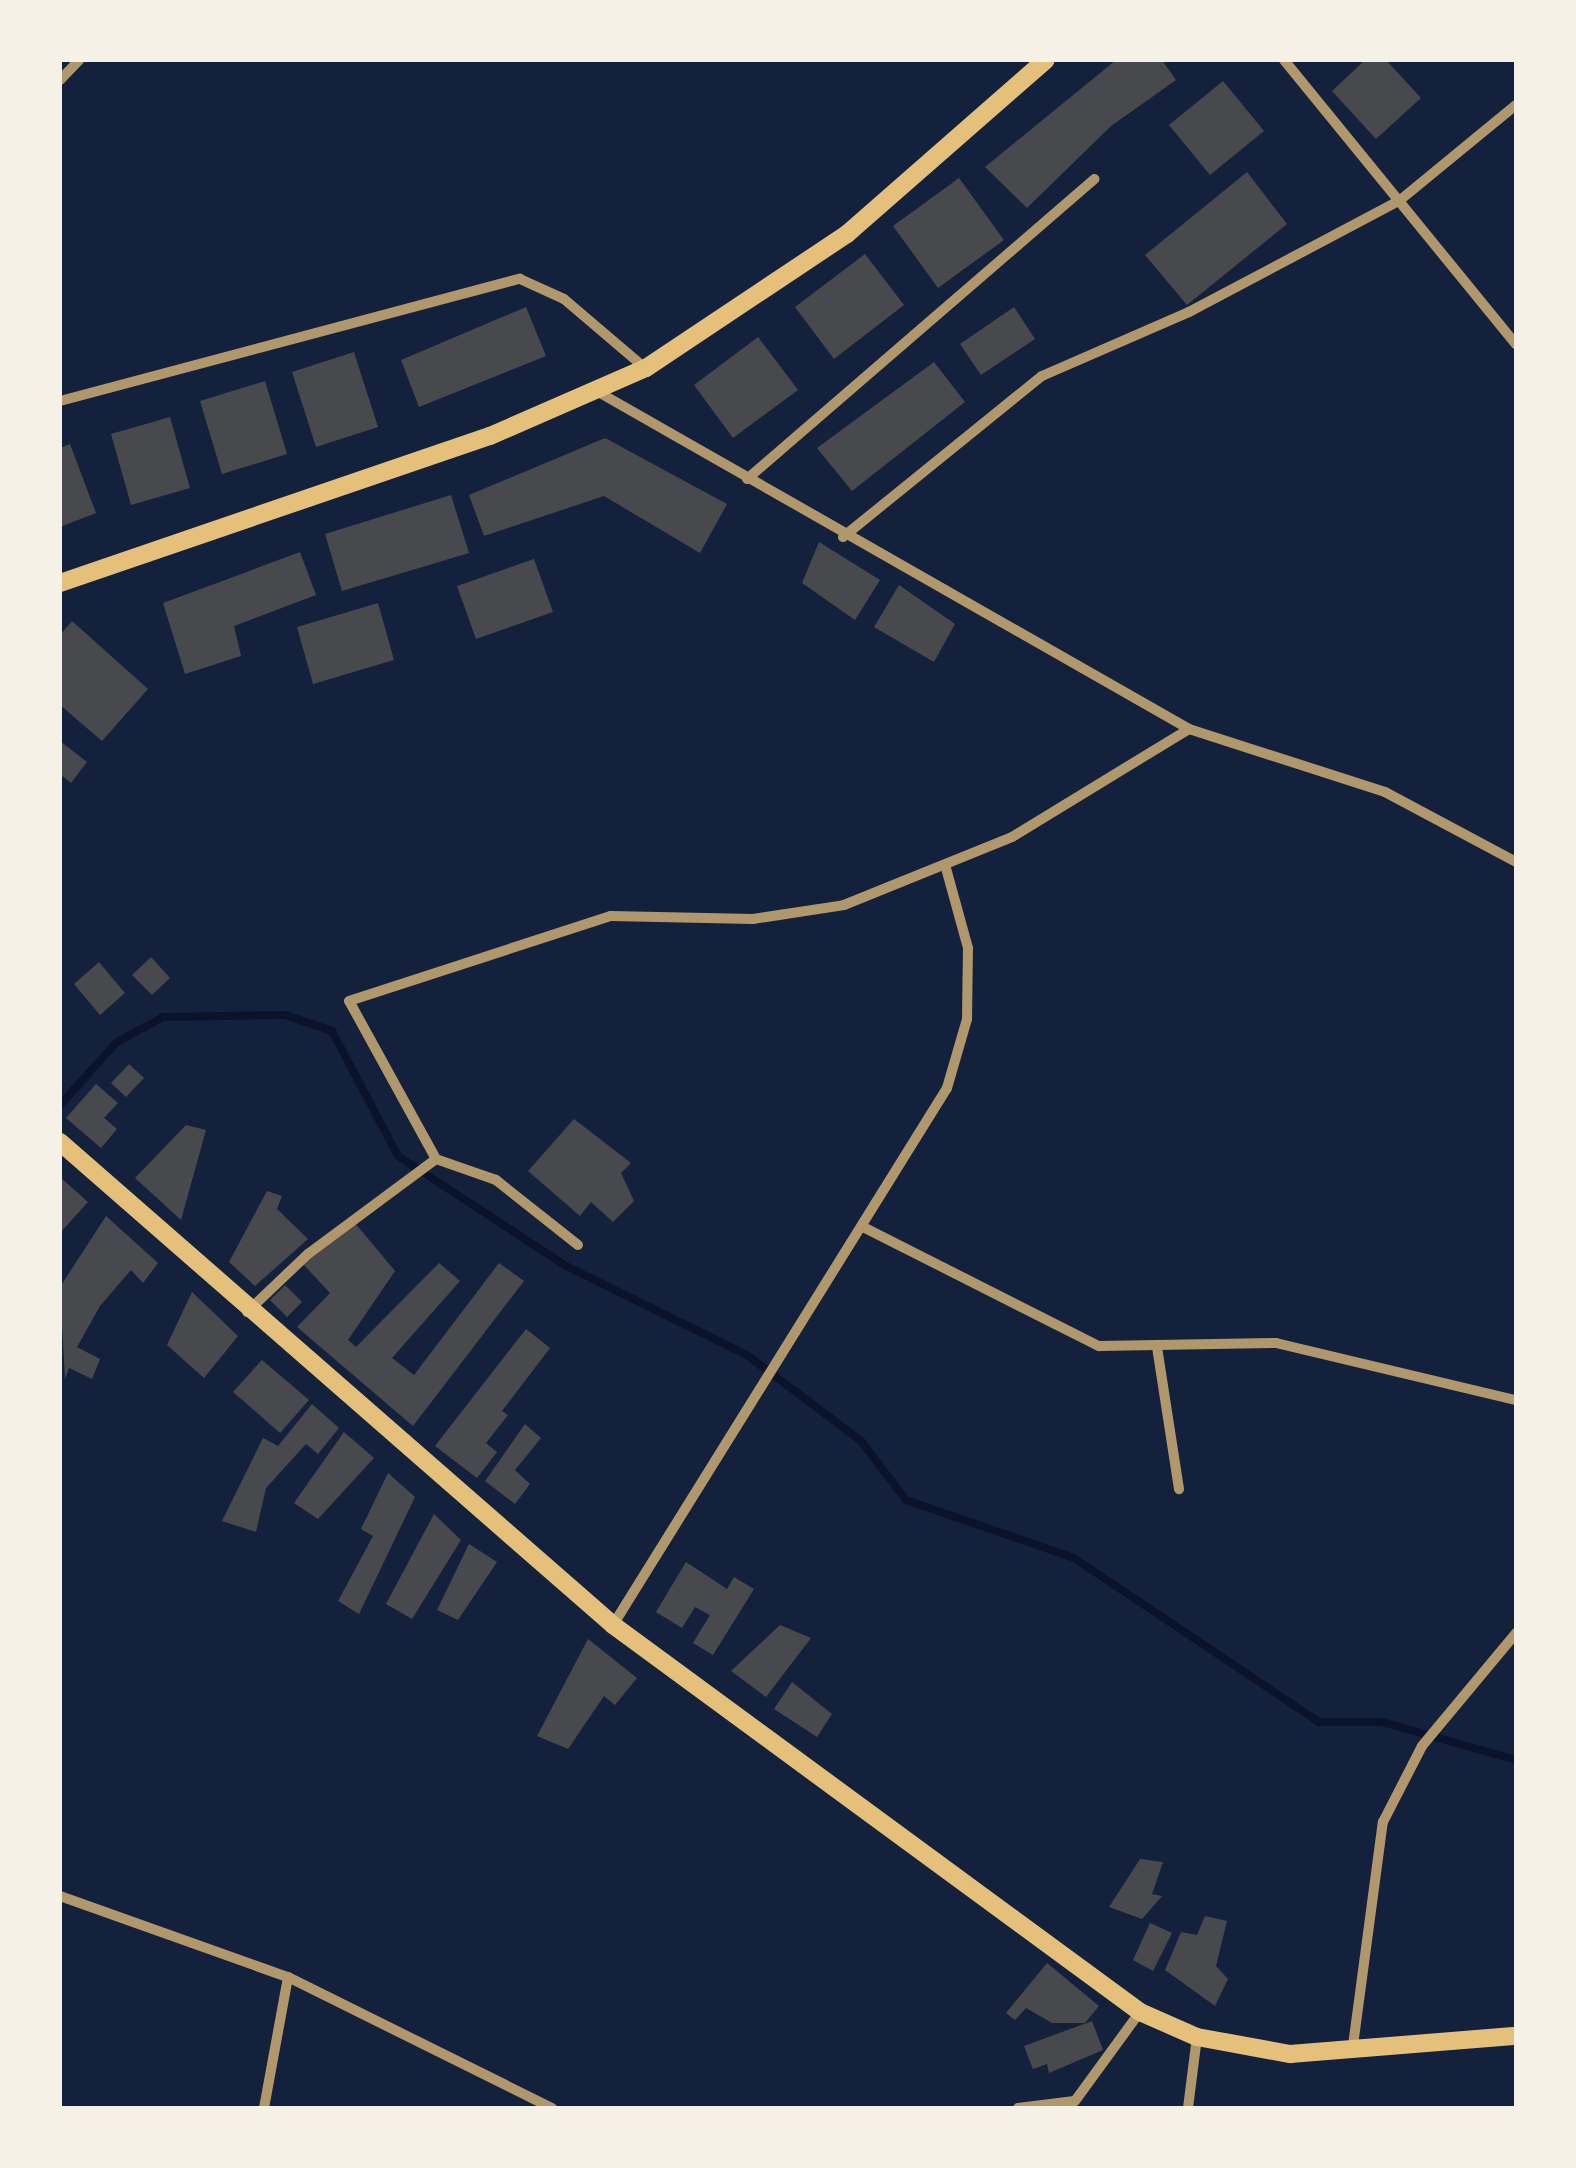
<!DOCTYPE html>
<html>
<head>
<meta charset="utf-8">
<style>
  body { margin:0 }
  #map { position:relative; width:1576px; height:2168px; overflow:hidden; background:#14213d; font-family:"Sofia Sans Condensed",sans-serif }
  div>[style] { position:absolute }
  .stream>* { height:8px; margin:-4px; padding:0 4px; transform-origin:4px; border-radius:4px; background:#0b132b }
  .building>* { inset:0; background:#48494c }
  .minor>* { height:10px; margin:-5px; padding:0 5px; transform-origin:5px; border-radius:5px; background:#b1986c }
  .secondary>* { height:18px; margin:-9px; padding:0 9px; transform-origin:9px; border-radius:9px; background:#e5c07b }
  span { translate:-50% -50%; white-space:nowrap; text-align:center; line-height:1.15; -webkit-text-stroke:8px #f6f1e7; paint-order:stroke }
  .frame { position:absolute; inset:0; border:62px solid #f6f1e7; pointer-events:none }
</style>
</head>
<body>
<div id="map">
  <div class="stream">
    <div style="left:60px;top:1105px;width:85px;rotate:-47.9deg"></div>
    <div style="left:117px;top:1042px;width:52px;rotate:-28.5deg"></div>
    <div style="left:163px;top:1017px;width:122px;rotate:-0.9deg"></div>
    <div style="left:285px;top:1015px;width:50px;rotate:18.8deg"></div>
    <div style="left:332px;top:1031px;width:141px;rotate:62.2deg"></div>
    <div style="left:398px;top:1156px;width:201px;rotate:33.2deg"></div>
    <div style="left:566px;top:1266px;width:202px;rotate:26.2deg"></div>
    <div style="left:747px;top:1355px;width:143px;rotate:37deg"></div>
    <div style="left:861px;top:1441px;width:74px;rotate:52.7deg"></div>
    <div style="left:906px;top:1500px;width:178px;rotate:19deg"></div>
    <div style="left:1074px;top:1558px;width:295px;rotate:33.8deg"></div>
    <div style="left:1319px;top:1722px;width:63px"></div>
    <div style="left:1382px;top:1722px;width:139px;rotate:15.8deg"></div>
  </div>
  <div class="building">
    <div style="clip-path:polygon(1116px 60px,1162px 60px,1176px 80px,1111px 126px,1027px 208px,985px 167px)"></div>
    <div style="clip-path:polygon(1365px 60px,1386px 60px,1421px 98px,1376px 139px,1332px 91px)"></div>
    <div style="clip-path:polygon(1223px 81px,1264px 131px,1210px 175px,1169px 125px)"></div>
    <div style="clip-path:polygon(1247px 172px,1287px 224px,1187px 305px,1145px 255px)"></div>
    <div style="clip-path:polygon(959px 178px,1004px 240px,938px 288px,893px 226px)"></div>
    <div style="clip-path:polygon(865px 254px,904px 305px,834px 359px,795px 307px)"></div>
    <div style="clip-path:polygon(526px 307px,546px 356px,419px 407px,401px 360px)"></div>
    <div style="clip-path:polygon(1014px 307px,1035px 339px,981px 375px,960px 344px)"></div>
    <div style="clip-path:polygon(758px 337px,798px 390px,733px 438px,694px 385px)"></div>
    <div style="clip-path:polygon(354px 352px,378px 427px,316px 447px,292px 372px)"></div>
    <div style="clip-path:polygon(934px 362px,965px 402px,852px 491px,817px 448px)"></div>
    <div style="clip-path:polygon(265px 381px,287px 454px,222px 474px,200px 401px)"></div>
    <div style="clip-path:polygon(170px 417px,190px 488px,131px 505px,111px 434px)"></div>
    <div style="clip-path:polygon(605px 438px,727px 504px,700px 553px,604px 496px,484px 536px,469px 495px)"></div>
    <div style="clip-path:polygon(70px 444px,96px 513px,60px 527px,60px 448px)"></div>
    <div style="clip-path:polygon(451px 495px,469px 553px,342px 591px,325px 534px)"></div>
    <div style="clip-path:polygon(819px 542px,880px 580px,855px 620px,802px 583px)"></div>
    <div style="clip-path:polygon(300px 552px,316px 595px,234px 626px,241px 656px,185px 674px,163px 603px)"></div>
    <div style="clip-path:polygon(534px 559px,553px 612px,476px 639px,457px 586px)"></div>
    <div style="clip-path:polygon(899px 585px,955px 624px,934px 662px,874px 627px)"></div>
    <div style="clip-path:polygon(378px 603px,394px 660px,313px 684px,297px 627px)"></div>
    <div style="clip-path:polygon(72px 621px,148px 689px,102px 741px,60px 705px,60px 635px)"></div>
    <div style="clip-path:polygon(60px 741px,87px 762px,71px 783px,60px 774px)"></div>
    <div style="clip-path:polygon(151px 957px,170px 978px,152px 995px,132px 975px)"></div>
    <div style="clip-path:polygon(99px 962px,125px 993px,100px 1015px,74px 984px)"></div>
    <div style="clip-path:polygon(129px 1064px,144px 1078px,126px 1097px,111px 1083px)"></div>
    <div style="clip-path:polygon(96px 1084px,118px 1103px,104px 1118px,117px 1129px,101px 1148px,66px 1118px)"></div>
    <div style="clip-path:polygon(574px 1119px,631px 1163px,621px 1173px,634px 1201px,613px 1222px,591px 1202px,580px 1216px,528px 1171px)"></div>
    <div style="clip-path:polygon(186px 1125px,206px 1130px,181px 1220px,135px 1178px)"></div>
    <div style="clip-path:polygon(60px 1177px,88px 1202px,60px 1233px)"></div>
    <div style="clip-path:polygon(267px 1191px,282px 1196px,277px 1209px,308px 1239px,255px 1286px,229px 1262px)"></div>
    <div style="clip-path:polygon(106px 1216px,158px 1263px,143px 1283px,131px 1270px,100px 1306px,77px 1347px,100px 1359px,92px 1379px,69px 1368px,65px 1379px,60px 1287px)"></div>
    <div style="clip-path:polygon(355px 1223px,395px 1271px,348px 1340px,356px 1347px,439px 1263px,460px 1281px,392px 1358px,414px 1375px,499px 1263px,524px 1281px,413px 1426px,297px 1327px,330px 1293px,303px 1264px)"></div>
    <div style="clip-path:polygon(285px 1285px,302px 1302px,287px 1317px,270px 1300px)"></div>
    <div style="clip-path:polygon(192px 1292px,238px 1336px,204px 1378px,167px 1345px)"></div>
    <div style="clip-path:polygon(526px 1329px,550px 1348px,502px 1411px,508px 1415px,486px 1443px,497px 1452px,477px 1478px,435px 1446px)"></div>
    <div style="clip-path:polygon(262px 1360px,309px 1400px,280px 1433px,233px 1392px)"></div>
    <div style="clip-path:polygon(312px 1404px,339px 1428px,318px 1454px,306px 1444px,266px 1488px,256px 1532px,222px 1521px,263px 1438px,278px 1446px)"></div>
    <div style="clip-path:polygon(525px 1424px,541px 1438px,515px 1470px,530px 1484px,515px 1504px,485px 1481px)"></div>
    <div style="clip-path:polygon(344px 1432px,374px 1458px,318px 1519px,294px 1503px)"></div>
    <div style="clip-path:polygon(388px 1473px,415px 1497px,359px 1614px,338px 1601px,373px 1536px,361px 1529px)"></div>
    <div style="clip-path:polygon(434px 1514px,461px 1540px,412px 1619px,386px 1604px)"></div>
    <div style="clip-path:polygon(469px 1544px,497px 1562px,458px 1620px,437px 1610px)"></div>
    <div style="clip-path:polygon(686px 1562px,727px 1589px,734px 1577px,754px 1589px,713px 1655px,693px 1643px,710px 1615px,695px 1607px,682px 1628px,656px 1612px)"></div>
    <div style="clip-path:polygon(780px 1625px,811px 1638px,766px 1697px,731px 1671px)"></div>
    <div style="clip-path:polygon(588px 1639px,637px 1678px,615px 1705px,604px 1696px,568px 1749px,537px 1736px)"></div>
    <div style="clip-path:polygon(792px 1682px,832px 1714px,817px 1737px,774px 1709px)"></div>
    <div style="clip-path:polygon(1140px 1859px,1163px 1862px,1152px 1894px,1162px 1896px,1142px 1919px,1109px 1907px)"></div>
    <div style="clip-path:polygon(1205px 1916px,1227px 1921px,1216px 1966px,1228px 1979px,1215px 2006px,1165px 1970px,1181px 1932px,1197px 1935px)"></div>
    <div style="clip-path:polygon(1150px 1923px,1172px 1933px,1153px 1971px,1133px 1960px)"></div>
    <div style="clip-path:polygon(1047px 1963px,1099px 2006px,1085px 2023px,1052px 2023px,1026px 2008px,1015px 2020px,1006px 2013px)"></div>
    <div style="clip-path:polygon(1092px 2021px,1103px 2050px,1049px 2073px,1047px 2064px,1033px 2069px,1024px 2046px)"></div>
  </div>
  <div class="minor">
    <div style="left:1284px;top:60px;width:367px;rotate:50.8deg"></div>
    <div style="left:60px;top:80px;width:28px;rotate:-46deg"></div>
    <div style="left:600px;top:393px;width:678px;rotate:29.7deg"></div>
    <div style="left:1189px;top:729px;width:206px;rotate:17.8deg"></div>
    <div style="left:1385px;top:792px;width:149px;rotate:28.1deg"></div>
    <div style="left:60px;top:401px;width:476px;rotate:-14.9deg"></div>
    <div style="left:520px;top:279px;width:48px;rotate:24.4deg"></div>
    <div style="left:564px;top:299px;width:106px;rotate:40.4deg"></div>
    <div style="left:747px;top:479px;width:459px;rotate:-40.8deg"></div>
    <div style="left:843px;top:537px;width:256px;rotate:-39deg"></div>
    <div style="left:1042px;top:376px;width:160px;rotate:-23.5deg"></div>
    <div style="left:1189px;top:312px;width:238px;rotate:-27.9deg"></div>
    <div style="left:1399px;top:201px;width:151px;rotate:-39.4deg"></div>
    <div style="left:865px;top:1228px;width:262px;rotate:26.8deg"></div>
    <div style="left:1099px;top:1346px;width:177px;rotate:-1deg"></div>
    <div style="left:1276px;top:1343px;width:247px;rotate:13.4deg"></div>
    <div style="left:578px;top:1245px;width:105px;rotate:-141.6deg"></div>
    <div style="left:496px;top:1180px;width:64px;rotate:-160.7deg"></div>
    <div style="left:436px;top:1159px;width:180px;rotate:-118.8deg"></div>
    <div style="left:349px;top:1001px;width:275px;rotate:-18deg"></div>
    <div style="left:611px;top:916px;width:142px;rotate:1.2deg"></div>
    <div style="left:753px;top:919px;width:92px;rotate:-8.7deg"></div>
    <div style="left:844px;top:905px;width:181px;rotate:-22deg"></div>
    <div style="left:1012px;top:837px;width:207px;rotate:-31.4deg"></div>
    <div style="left:247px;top:1312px;width:84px;rotate:-43.6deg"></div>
    <div style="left:308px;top:1254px;width:159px;rotate:-36.6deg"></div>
    <div style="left:1157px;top:1347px;width:144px;rotate:81.2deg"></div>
    <div style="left:613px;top:1625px;width:632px;rotate:-58.12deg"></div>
    <div style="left:947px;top:1088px;width:72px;rotate:-73.8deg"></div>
    <div style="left:967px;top:1019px;width:71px;rotate:-89.2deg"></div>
    <div style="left:968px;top:948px;width:83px;rotate:-105.4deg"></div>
    <div style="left:60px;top:1896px;width:242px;rotate:19.6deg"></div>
    <div style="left:288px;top:1977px;width:295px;rotate:26.4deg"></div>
    <div style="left:1352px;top:2053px;width:233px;rotate:-82.4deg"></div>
    <div style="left:1383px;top:1822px;width:85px;rotate:-62.8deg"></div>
    <div style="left:1422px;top:1746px;width:147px;rotate:-50.2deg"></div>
    <div style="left:264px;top:2108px;width:133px;rotate:-79.6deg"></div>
    <div style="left:1018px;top:2108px;width:57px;rotate:-7deg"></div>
    <div style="left:1075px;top:2101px;width:110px;rotate:-53.9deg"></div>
    <div style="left:1188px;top:2108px;width:72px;rotate:-82.8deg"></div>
  </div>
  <div class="secondary">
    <div style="left:60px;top:583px;width:454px;rotate:-18.9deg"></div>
    <div style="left:490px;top:436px;width:170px;rotate:-23.6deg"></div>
    <div style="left:646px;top:368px;width:242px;rotate:-33.7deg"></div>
    <div style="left:847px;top:234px;width:264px;rotate:-41.2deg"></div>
    <div style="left:60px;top:1142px;width:734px;rotate:41.13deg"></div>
    <div style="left:613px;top:1625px;width:654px;rotate:36.29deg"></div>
    <div style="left:1140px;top:2012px;width:62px;rotate:23.7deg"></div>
    <div style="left:1197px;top:2037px;width:95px;rotate:10.4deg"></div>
    <div style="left:1290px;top:2054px;width:227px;rotate:-4.6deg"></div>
  </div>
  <div class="frame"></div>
</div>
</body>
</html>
